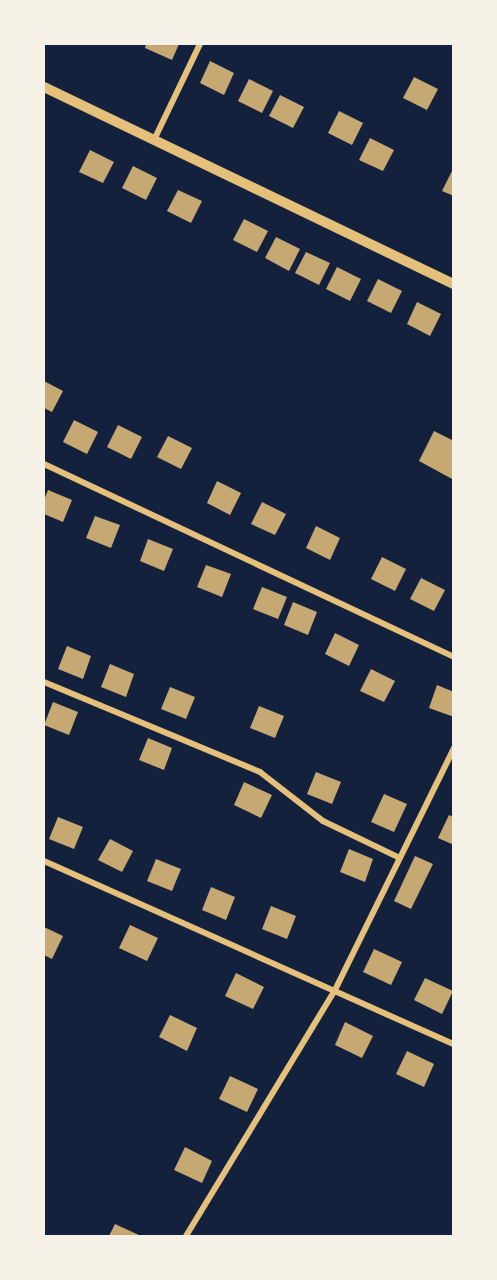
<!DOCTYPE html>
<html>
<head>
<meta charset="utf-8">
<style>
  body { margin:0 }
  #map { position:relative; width:497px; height:1280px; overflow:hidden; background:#14213d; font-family:"DM Sans",sans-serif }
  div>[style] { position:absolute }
  .building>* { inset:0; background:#c6a872 }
  .minor>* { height:6px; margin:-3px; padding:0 3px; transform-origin:3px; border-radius:3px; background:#e5c07b }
  .tertiary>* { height:10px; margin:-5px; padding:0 5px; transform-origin:5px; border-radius:5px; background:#e5c07b }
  span { translate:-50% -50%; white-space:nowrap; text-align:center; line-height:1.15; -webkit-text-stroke:4.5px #f6f1e7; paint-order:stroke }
  .frame { position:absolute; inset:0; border:45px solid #f6f1e7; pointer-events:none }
</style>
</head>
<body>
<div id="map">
  <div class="building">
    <div style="clip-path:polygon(146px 44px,179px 44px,172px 60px,145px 48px)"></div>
    <div style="clip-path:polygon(210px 61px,234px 73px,224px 95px,200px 83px)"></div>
    <div style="clip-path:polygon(414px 77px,438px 89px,427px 110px,403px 98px)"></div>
    <div style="clip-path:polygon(249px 79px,273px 91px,262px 113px,238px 101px)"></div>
    <div style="clip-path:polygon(280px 95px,304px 107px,293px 128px,269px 116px)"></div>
    <div style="clip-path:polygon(339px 111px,363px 123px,352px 145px,328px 133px)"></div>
    <div style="clip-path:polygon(370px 138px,394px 150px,383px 171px,359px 160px)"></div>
    <div style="clip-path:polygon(90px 150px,114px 162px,103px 183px,79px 172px)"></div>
    <div style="clip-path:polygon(133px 166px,157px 178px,146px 200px,122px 188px)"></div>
    <div style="clip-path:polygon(454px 167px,454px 196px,442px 191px)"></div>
    <div style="clip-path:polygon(178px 190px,202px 201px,191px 223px,167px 211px)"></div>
    <div style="clip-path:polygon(244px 219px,268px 231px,257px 252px,233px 240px)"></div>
    <div style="clip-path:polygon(276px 237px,300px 249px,289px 271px,265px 258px)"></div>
    <div style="clip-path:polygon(306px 252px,330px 263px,319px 285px,295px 273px)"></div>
    <div style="clip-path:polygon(337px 267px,361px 279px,350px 301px,326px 289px)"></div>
    <div style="clip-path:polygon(378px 279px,402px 291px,391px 313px,367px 301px)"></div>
    <div style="clip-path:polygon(417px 302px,441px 314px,430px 336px,407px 324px)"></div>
    <div style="clip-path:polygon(44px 381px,63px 391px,52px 412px,44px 408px)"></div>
    <div style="clip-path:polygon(74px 420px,98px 432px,87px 454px,63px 442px)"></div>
    <div style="clip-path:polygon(118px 425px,142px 437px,131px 459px,107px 447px)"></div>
    <div style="clip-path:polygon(434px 431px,454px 441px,454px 480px,419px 461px)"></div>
    <div style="clip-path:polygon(168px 436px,192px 448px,181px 469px,157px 457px)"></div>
    <div style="clip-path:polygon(217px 481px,241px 493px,230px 515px,207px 503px)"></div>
    <div style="clip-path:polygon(48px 490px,72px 500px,63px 522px,44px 514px,44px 500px)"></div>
    <div style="clip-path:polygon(262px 502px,286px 514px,275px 535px,251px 524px)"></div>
    <div style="clip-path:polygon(95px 516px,120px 525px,111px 548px,86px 538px)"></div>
    <div style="clip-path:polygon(316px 526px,340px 538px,330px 560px,306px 548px)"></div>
    <div style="clip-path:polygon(148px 539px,173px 549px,164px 571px,140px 561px)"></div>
    <div style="clip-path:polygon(382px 557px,406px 569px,395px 591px,371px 579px)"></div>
    <div style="clip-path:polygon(206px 565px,231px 574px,222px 597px,197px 587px)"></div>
    <div style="clip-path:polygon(421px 578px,445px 590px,434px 611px,410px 599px)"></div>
    <div style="clip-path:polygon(262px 587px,287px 597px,278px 619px,253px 609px)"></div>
    <div style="clip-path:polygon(293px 602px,317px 612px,308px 635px,284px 625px)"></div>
    <div style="clip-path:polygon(335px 633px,359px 645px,349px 666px,325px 654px)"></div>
    <div style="clip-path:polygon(67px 646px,91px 656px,83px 679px,58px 669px)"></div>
    <div style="clip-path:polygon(110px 664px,134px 674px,126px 697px,101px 687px)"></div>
    <div style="clip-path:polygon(371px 669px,395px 681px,384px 702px,360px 691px)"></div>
    <div style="clip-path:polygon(437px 685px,454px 692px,454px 717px,429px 708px)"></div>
    <div style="clip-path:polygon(170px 687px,195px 697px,186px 719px,161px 709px)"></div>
    <div style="clip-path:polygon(53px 702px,78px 712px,69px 735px,44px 725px)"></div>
    <div style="clip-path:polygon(259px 706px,284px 716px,275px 738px,250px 728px)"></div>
    <div style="clip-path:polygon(148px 738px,172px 748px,164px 770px,139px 760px)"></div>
    <div style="clip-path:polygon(316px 772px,341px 782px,332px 804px,307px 794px)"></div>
    <div style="clip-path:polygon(244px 782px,272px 795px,261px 818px,234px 805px)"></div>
    <div style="clip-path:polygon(384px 794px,407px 804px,394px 832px,371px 822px)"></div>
    <div style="clip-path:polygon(449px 815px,454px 817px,454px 845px,438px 838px)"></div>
    <div style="clip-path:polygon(58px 817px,83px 827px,74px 849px,49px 839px)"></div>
    <div style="clip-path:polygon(110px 839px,133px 851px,122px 872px,98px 860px)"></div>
    <div style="clip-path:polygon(349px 849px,373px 859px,365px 882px,340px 872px)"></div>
    <div style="clip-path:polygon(415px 856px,433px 864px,411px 909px,394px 901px)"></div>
    <div style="clip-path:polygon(156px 859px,181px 869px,172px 891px,147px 881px)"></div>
    <div style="clip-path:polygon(211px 887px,235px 897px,226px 920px,202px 910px)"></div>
    <div style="clip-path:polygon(271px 906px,296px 916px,287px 939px,262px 929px)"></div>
    <div style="clip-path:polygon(130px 925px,158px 938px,147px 961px,119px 948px)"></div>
    <div style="clip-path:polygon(44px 927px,63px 936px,52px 959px,44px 955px)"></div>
    <div style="clip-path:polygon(374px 949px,402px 962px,391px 985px,363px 972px)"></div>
    <div style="clip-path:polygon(236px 973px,264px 987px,253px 1009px,225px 996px)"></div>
    <div style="clip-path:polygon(425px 978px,453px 991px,442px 1014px,414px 1000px)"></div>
    <div style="clip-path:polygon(170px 1015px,197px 1028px,187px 1051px,159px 1037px)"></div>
    <div style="clip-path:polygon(345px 1022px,373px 1036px,362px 1058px,335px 1045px)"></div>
    <div style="clip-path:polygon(407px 1051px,434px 1064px,424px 1087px,396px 1074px)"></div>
    <div style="clip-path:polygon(230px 1076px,258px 1089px,247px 1112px,219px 1099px)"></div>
    <div style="clip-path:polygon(185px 1147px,212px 1161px,202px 1183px,174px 1170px)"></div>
    <div style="clip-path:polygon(115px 1224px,141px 1236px,109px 1236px)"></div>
  </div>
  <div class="minor">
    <div style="left:154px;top:140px;width:106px;rotate:-64.4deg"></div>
    <div style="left:44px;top:464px;width:453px;rotate:25.2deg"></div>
    <div style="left:44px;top:682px;width:234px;rotate:22.6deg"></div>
    <div style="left:260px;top:772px;width:80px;rotate:37.9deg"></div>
    <div style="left:323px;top:821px;width:85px;rotate:25.7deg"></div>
    <div style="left:44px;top:861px;width:449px;rotate:24.1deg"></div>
    <div style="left:186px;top:1236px;width:285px;rotate:-58.8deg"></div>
    <div style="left:334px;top:992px;width:272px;rotate:-63.8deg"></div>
  </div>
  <div class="tertiary">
    <div style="left:44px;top:87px;width:455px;rotate:25.7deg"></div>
  </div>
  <div class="frame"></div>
</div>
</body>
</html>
